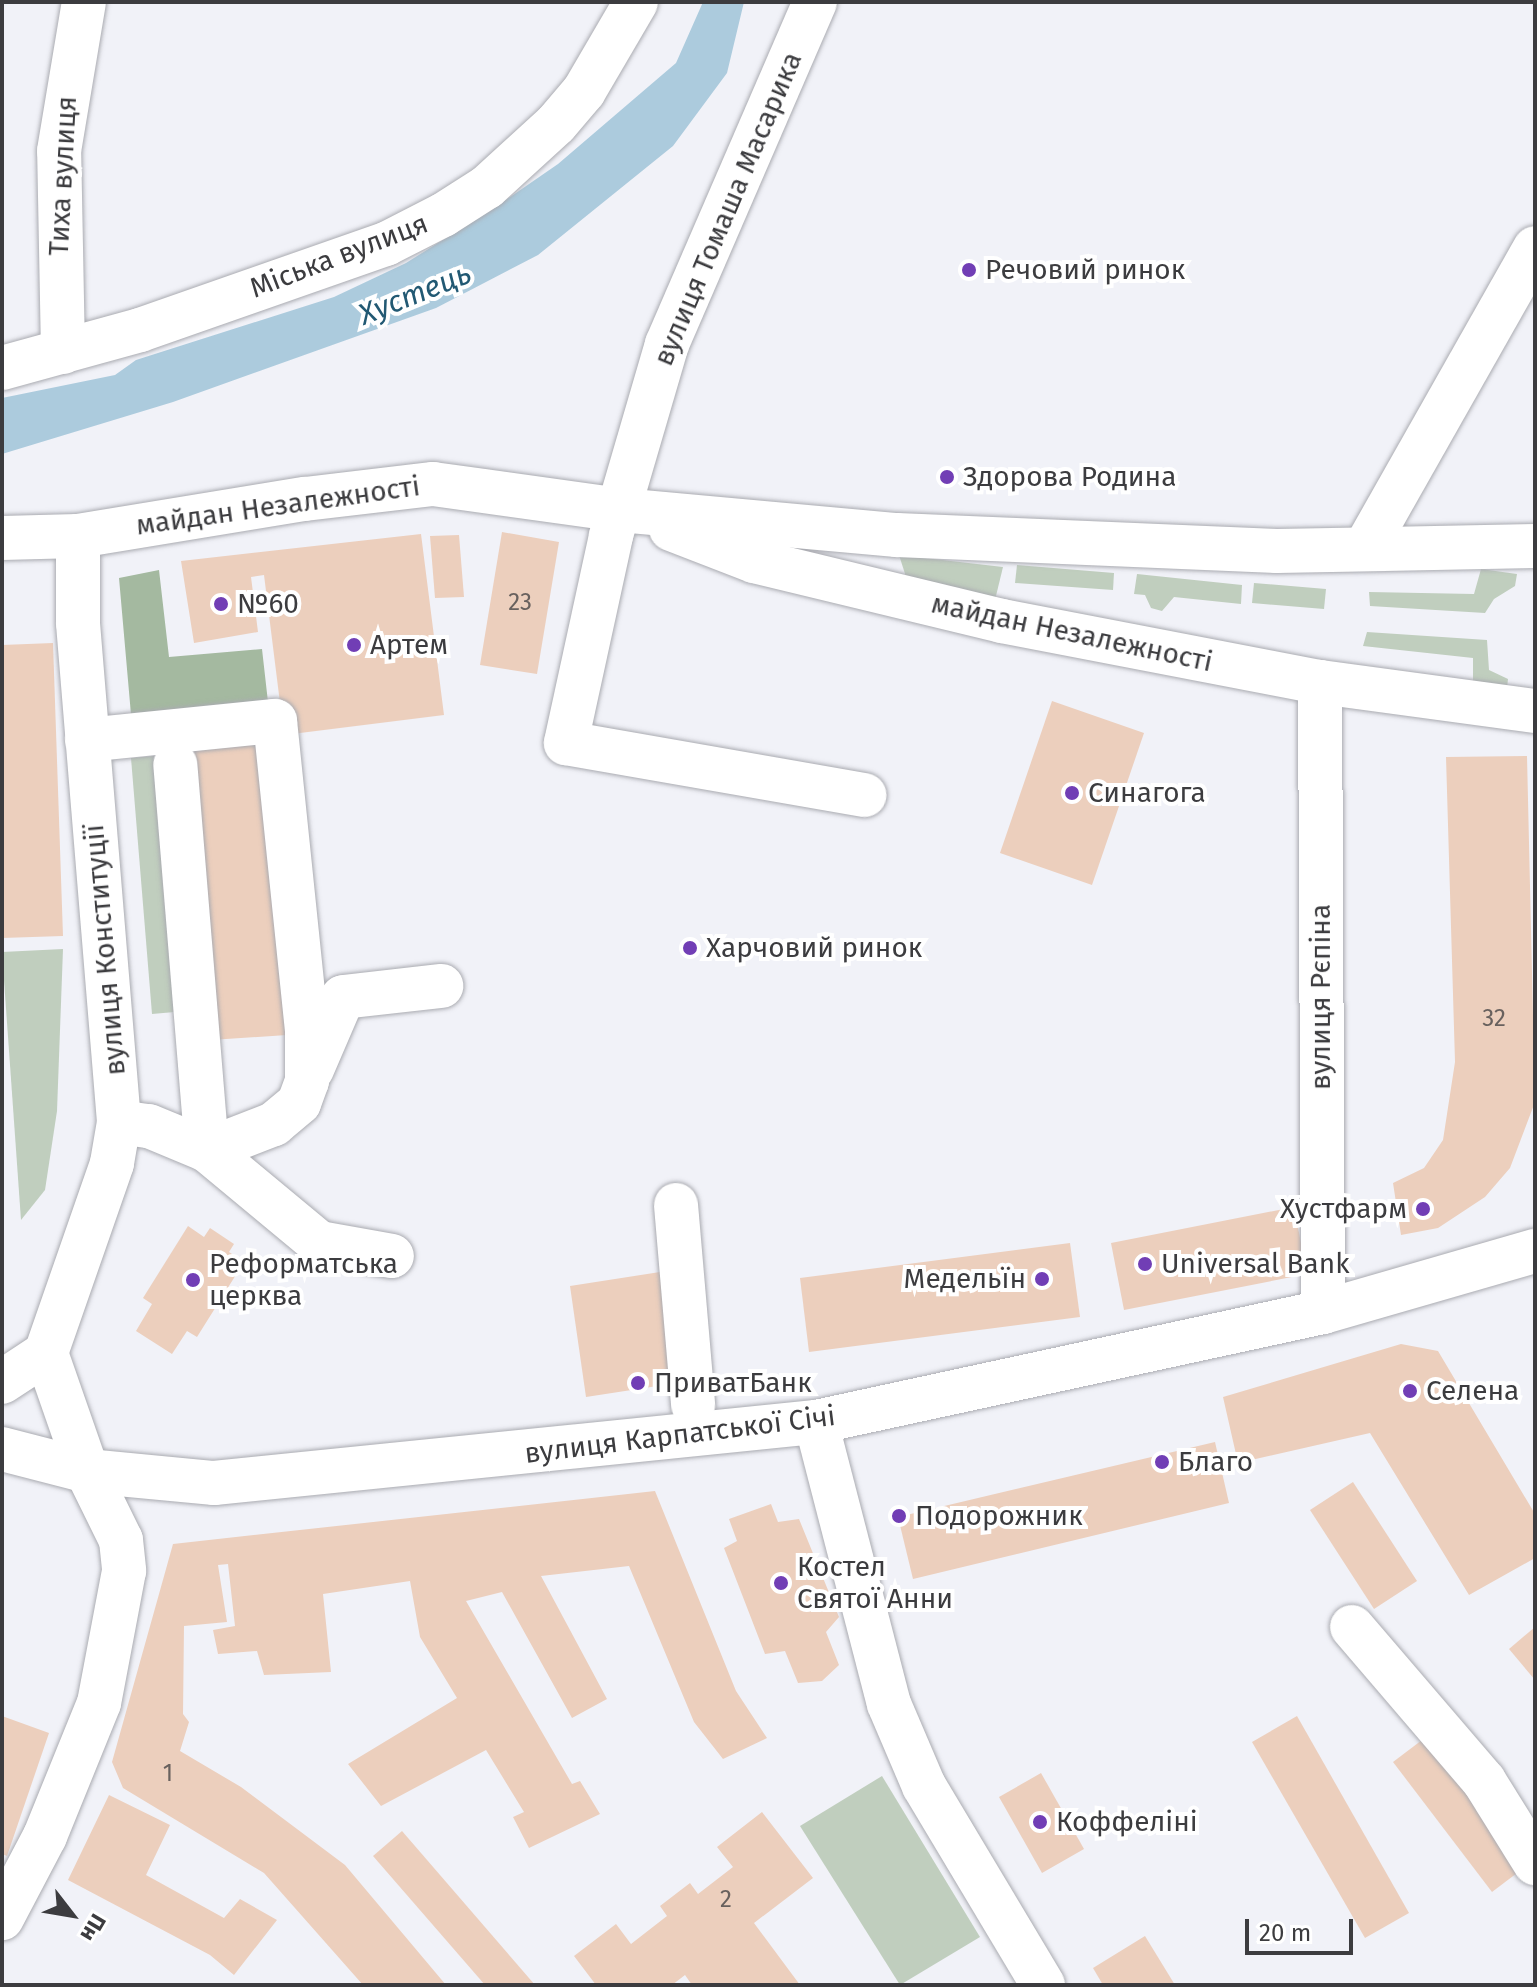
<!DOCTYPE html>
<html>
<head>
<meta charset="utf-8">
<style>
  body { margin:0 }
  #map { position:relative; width:1537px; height:1987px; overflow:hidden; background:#f1f2f8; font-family:"Fira Sans",sans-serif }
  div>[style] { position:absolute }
  .green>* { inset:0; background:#c0cebe }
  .forest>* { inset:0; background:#a4b9a0 }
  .water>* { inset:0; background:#accbdd }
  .building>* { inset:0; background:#eccfbd }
  .roads { filter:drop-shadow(0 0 2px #aaabb1) drop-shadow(0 0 2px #aaabb1) }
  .minor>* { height:44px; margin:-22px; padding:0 22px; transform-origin:22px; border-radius:22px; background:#fff }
  .major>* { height:44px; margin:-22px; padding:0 22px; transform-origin:22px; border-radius:22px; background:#fff }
  .dots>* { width:22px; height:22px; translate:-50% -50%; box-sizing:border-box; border:4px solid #fff; border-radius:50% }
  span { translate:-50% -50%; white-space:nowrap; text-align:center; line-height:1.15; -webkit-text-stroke:8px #fff; paint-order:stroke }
  .number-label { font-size:24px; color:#68615e }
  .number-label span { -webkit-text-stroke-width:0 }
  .street-label { font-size:28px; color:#3c3c3f }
  .poi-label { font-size:28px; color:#3c3c3f }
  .left { translate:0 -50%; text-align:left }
  .right { translate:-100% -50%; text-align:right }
  .water-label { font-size:30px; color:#225973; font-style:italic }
  .frame { position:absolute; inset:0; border:4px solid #3c3c3f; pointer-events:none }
  .north { position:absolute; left:32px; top:1875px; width:80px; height:80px; -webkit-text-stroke:6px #fff; paint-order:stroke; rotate:121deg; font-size:22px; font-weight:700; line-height:32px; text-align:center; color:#3c3c3f }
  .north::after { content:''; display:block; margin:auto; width:28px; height:36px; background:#3c3c3f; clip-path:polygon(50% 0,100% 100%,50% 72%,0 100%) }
  .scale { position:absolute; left:1245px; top:1919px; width:108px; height:36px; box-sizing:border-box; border:4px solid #3c3c3f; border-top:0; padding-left:10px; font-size:24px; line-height:28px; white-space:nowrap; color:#3c3c3f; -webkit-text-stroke:6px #fff; paint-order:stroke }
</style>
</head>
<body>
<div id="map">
  <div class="green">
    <div style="clip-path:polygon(899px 555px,1003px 567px,995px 600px,907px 580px)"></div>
    <div style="clip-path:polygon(1017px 565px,1114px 573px,1113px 590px,1015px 583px)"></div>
    <div style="clip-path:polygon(1481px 569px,1517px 574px,1515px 586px,1494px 599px,1485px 613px,1370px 606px,1369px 592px,1474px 594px)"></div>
    <div style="clip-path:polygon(1137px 574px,1242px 585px,1241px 604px,1174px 597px,1162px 611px,1151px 608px,1145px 595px,1134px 594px)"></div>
    <div style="clip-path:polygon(1254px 583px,1326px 589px,1324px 609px,1252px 603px)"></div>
    <div style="clip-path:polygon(1367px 632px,1487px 640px,1489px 670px,1508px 679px,1507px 688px,1473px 685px,1473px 658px,1363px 646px)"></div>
    <div style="clip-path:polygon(165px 755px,186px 1011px,152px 1014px,131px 758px)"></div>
    <div style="clip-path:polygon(63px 949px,57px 1111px,45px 1190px,21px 1220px,2px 952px)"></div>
    <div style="clip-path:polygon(882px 1776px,980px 1937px,900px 1985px,800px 1826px)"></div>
  </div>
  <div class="forest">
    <div style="clip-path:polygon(159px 570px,169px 657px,262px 649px,269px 711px,132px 726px,119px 578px)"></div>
  </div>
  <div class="water">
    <div style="clip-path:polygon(703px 2px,744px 2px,727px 73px,673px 146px,538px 255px,436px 308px,173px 402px,2px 454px,2px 398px,115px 375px,136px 360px,334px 297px,406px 263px,494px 208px,558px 164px,676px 63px)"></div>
  </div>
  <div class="building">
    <div style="clip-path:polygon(502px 532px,559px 542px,537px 674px,480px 665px)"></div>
    <div style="clip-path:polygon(421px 534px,444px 715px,284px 735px,264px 575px,251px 577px,258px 632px,194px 643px,181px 561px)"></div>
    <div style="clip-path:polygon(459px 535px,464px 597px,435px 598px,430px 536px)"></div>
    <div style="clip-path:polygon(53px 643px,63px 936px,2px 938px,2px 645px)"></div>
    <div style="clip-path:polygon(1052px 701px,1144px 733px,1092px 885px,1000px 853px)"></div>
    <div style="clip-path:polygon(267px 737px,287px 1035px,211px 1040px,191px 743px)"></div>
    <div style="clip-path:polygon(1527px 756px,1535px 1102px,1510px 1168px,1485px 1197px,1438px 1228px,1401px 1235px,1393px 1183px,1424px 1168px,1443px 1140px,1455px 1062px,1446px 757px)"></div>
    <div style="clip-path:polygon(1294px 1207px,1307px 1274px,1124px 1310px,1111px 1243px)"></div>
    <div style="clip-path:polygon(188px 1226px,204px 1237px,210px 1228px,234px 1244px,229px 1252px,244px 1262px,197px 1337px,187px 1331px,172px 1354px,136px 1331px,152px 1304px,143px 1298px)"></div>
    <div style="clip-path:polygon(1070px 1243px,1080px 1317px,809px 1352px,800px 1278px)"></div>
    <div style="clip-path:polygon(660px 1272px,677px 1383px,586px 1397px,570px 1286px)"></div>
    <div style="clip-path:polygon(1401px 1344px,1438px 1351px,1535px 1514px,1535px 1558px,1469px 1595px,1370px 1433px,1238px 1463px,1223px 1397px)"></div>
    <div style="clip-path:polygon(1215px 1442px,1229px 1503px,913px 1579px,898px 1517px)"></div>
    <div style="clip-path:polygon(1353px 1482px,1417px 1581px,1374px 1609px,1310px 1510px)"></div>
    <div style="clip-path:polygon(655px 1491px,736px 1691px,767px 1738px,723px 1759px,694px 1722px,629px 1566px,541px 1576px,607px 1699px,572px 1718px,502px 1592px,466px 1601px,572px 1784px,580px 1781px,600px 1814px,529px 1848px,513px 1817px,524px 1812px,486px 1750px,381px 1806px,348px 1764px,457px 1698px,420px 1637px,410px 1581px,323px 1594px,331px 1672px,264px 1675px,257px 1651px,218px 1654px,213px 1630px,235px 1626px,228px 1564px,218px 1565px,227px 1622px,184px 1626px,183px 1714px,189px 1722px,180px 1751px,241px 1787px,345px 1865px,446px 1985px,363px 1985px,264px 1873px,123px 1788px,112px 1762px,173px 1544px)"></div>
    <div style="clip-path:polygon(771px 1504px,778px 1522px,799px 1519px,839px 1617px,826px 1632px,839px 1665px,822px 1681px,798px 1683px,785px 1651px,765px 1654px,724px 1548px,737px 1541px,729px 1519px)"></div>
    <div style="clip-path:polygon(1535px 1627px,1535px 1680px,1509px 1649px)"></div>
    <div style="clip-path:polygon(2px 1716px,49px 1733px,7px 1856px,2px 1854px)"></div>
    <div style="clip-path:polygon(1297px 1716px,1409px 1913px,1365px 1938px,1252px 1742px)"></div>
    <div style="clip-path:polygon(1426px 1737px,1525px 1867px,1492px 1892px,1393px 1762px)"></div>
    <div style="clip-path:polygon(1041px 1773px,1084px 1849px,1042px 1873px,999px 1797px)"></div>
    <div style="clip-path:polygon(109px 1795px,170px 1825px,146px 1875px,224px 1918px,240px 1899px,277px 1920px,234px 1975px,210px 1955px,68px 1880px)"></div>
    <div style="clip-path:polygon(762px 1812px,813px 1878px,754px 1923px,800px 1985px,692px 1985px,685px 1975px,672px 1985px,596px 1985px,574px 1956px,616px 1924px,631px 1944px,667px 1916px,660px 1906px,690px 1883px,698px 1894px,733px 1867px,717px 1847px)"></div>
    <div style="clip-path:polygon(402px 1831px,535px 1985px,485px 1985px,373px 1856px)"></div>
    <div style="clip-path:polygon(1145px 1936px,1175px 1985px,1103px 1985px,1093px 1968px)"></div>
  </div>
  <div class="roads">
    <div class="minor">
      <div style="left:815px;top:2px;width:373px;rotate:113.4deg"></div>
      <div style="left:667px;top:344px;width:200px;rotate:106.3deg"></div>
      <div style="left:611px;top:536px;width:212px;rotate:102.3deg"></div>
      <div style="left:566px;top:743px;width:303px;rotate:9.9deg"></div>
      <div style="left:63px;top:352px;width:201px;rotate:-91.1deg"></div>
      <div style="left:59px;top:151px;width:151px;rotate:-80.5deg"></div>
      <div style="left:2px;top:368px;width:143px;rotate:-15.4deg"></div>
      <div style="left:140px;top:330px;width:261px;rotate:-19.3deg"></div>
      <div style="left:386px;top:244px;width:64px;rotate:-27deg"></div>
      <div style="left:443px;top:215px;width:52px;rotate:-32.5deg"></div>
      <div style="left:487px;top:187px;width:93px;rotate:-42.4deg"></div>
      <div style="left:556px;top:124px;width:43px;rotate:-49.7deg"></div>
      <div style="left:584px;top:91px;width:103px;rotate:-59.7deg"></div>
      <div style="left:671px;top:529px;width:89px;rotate:21.1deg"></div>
      <div style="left:754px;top:561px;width:255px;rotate:13.6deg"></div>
      <div style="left:1002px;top:621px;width:324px;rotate:10.9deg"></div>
      <div style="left:1320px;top:682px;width:217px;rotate:7.7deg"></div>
      <div style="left:2px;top:538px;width:76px;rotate:-1.5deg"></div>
      <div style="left:78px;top:536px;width:230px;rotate:-9.3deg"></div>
      <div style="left:305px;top:499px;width:129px;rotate:-6.7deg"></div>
      <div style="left:433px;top:484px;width:189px;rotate:7.9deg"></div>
      <div style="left:620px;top:510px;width:278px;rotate:5.2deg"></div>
      <div style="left:897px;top:535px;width:380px;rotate:2.4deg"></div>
      <div style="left:1277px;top:551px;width:258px;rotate:-1.1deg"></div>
      <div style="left:1367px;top:545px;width:341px;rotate:-60.5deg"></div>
      <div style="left:1320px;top:682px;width:630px;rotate:89.73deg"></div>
      <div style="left:87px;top:740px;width:189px;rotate:-5.8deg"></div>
      <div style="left:275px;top:721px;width:312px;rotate:84.1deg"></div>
      <div style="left:307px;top:1031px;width:50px;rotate:90deg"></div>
      <div style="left:307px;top:1081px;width:23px;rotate:110deg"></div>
      <div style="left:299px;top:1103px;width:33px;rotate:140deg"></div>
      <div style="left:274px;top:1124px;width:72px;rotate:158.8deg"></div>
      <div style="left:207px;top:1150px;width:387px;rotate:-94.7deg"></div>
      <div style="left:312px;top:1069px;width:78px;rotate:-66.7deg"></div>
      <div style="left:343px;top:997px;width:99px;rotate:-6.4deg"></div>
      <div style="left:119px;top:1122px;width:30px;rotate:8deg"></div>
      <div style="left:149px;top:1126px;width:63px;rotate:22.5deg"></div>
      <div style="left:207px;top:1150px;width:146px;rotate:39.7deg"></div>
      <div style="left:319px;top:1243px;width:74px;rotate:10.1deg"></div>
      <div style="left:676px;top:1205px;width:201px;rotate:85.1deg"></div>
      <div style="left:46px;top:1353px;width:125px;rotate:70.8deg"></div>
      <div style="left:87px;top:1471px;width:128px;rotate:5.4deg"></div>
      <div style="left:214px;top:1483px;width:605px;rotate:-5.79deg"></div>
      <div style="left:816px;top:1422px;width:519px;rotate:-12.24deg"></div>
      <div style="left:1323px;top:1312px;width:221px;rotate:-16.1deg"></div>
      <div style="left:2px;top:1382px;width:53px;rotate:-33.4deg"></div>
      <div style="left:46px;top:1353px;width:201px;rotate:-70.8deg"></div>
      <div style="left:112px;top:1163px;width:42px;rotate:-80.3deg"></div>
      <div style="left:119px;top:1122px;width:501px;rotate:-94.7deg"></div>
      <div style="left:78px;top:623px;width:87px;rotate:-90deg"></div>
      <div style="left:816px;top:1422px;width:291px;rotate:75.5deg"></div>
      <div style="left:889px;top:1704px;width:89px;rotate:66.9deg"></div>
      <div style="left:924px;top:1786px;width:232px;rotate:59.1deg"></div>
      <div style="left:1352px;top:1627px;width:203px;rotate:49.4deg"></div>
      <div style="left:1484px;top:1781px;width:97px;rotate:58.1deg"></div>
    </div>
    <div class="major">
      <div style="left:2px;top:1449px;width:88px;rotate:14.5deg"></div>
      <div style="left:87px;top:1471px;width:77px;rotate:63.8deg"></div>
      <div style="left:121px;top:1540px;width:31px;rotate:84deg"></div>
      <div style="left:124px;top:1571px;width:134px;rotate:100.7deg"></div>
      <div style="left:99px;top:1703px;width:144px;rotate:112.1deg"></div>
      <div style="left:45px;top:1836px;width:93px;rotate:117.7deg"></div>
    </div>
  </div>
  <div class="dots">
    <div style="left:969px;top:270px;background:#713eb5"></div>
    <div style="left:947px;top:477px;background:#713eb5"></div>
    <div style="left:221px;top:604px;background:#713eb5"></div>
    <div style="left:354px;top:645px;background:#713eb5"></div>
    <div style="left:1072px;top:793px;background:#713eb5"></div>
    <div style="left:690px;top:948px;background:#713eb5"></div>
    <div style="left:1423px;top:1209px;background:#713eb5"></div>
    <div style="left:1145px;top:1264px;background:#713eb5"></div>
    <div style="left:1042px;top:1279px;background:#713eb5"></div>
    <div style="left:193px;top:1280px;background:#713eb5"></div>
    <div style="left:638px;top:1383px;background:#713eb5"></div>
    <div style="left:1410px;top:1391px;background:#713eb5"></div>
    <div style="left:1162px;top:1462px;background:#713eb5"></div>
    <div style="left:899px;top:1516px;background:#713eb5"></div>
    <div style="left:781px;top:1583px;background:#713eb5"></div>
    <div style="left:1040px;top:1822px;background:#713eb5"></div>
  </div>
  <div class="number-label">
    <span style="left:520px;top:603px">23</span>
    <span style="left:1494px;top:1019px">32</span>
    <span style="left:168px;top:1774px">1</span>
    <span style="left:726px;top:1900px">2</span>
  </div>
  <div class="street-label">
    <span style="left:63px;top:176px;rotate:-87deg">Тиха вулиця</span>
    <span style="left:728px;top:209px;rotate:-67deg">вулиця Томаша Масарика</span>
    <span style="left:339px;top:256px;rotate:-21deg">Міська вулиця</span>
    <span style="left:278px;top:506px;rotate:-8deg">майдан Незалежності</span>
    <span style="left:1072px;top:633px;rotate:12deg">майдан Незалежності</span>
    <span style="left:105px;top:950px;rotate:-95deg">вулиця Конституції</span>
    <span style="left:1321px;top:997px;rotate:-90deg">вулиця Рєпіна</span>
    <span style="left:680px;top:1435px;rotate:-7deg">вулиця Карпатської Січі</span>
  </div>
  <div class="poi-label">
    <span class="left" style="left:985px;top:270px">Речовий ринок</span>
    <span class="left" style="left:963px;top:477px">Здорова Родина</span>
    <span class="left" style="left:237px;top:604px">№60</span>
    <span class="left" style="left:370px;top:645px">Артем</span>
    <span class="left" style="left:1088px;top:793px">Синагога</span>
    <span class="left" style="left:706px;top:948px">Харчовий ринок</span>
    <span class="right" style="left:1407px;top:1209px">Хустфарм</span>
    <span class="left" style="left:209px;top:1280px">Реформатська<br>церква</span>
    <span class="left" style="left:1161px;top:1264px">Universal Bank</span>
    <span class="right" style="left:1026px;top:1279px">Медельїн</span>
    <span class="left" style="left:654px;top:1383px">ПриватБанк</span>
    <span class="left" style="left:1426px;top:1391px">Селена</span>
    <span class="left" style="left:1178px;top:1462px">Благо</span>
    <span class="left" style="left:915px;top:1516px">Подорожник</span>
    <span class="left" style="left:797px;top:1583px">Костел<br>Святої Анни</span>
    <span class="left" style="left:1056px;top:1822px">Коффеліні</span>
  </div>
  <div class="water-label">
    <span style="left:415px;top:294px;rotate:-22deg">Хустець</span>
  </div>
  <div class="frame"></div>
  <div class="north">Пн</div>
  <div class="scale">20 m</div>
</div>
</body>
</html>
